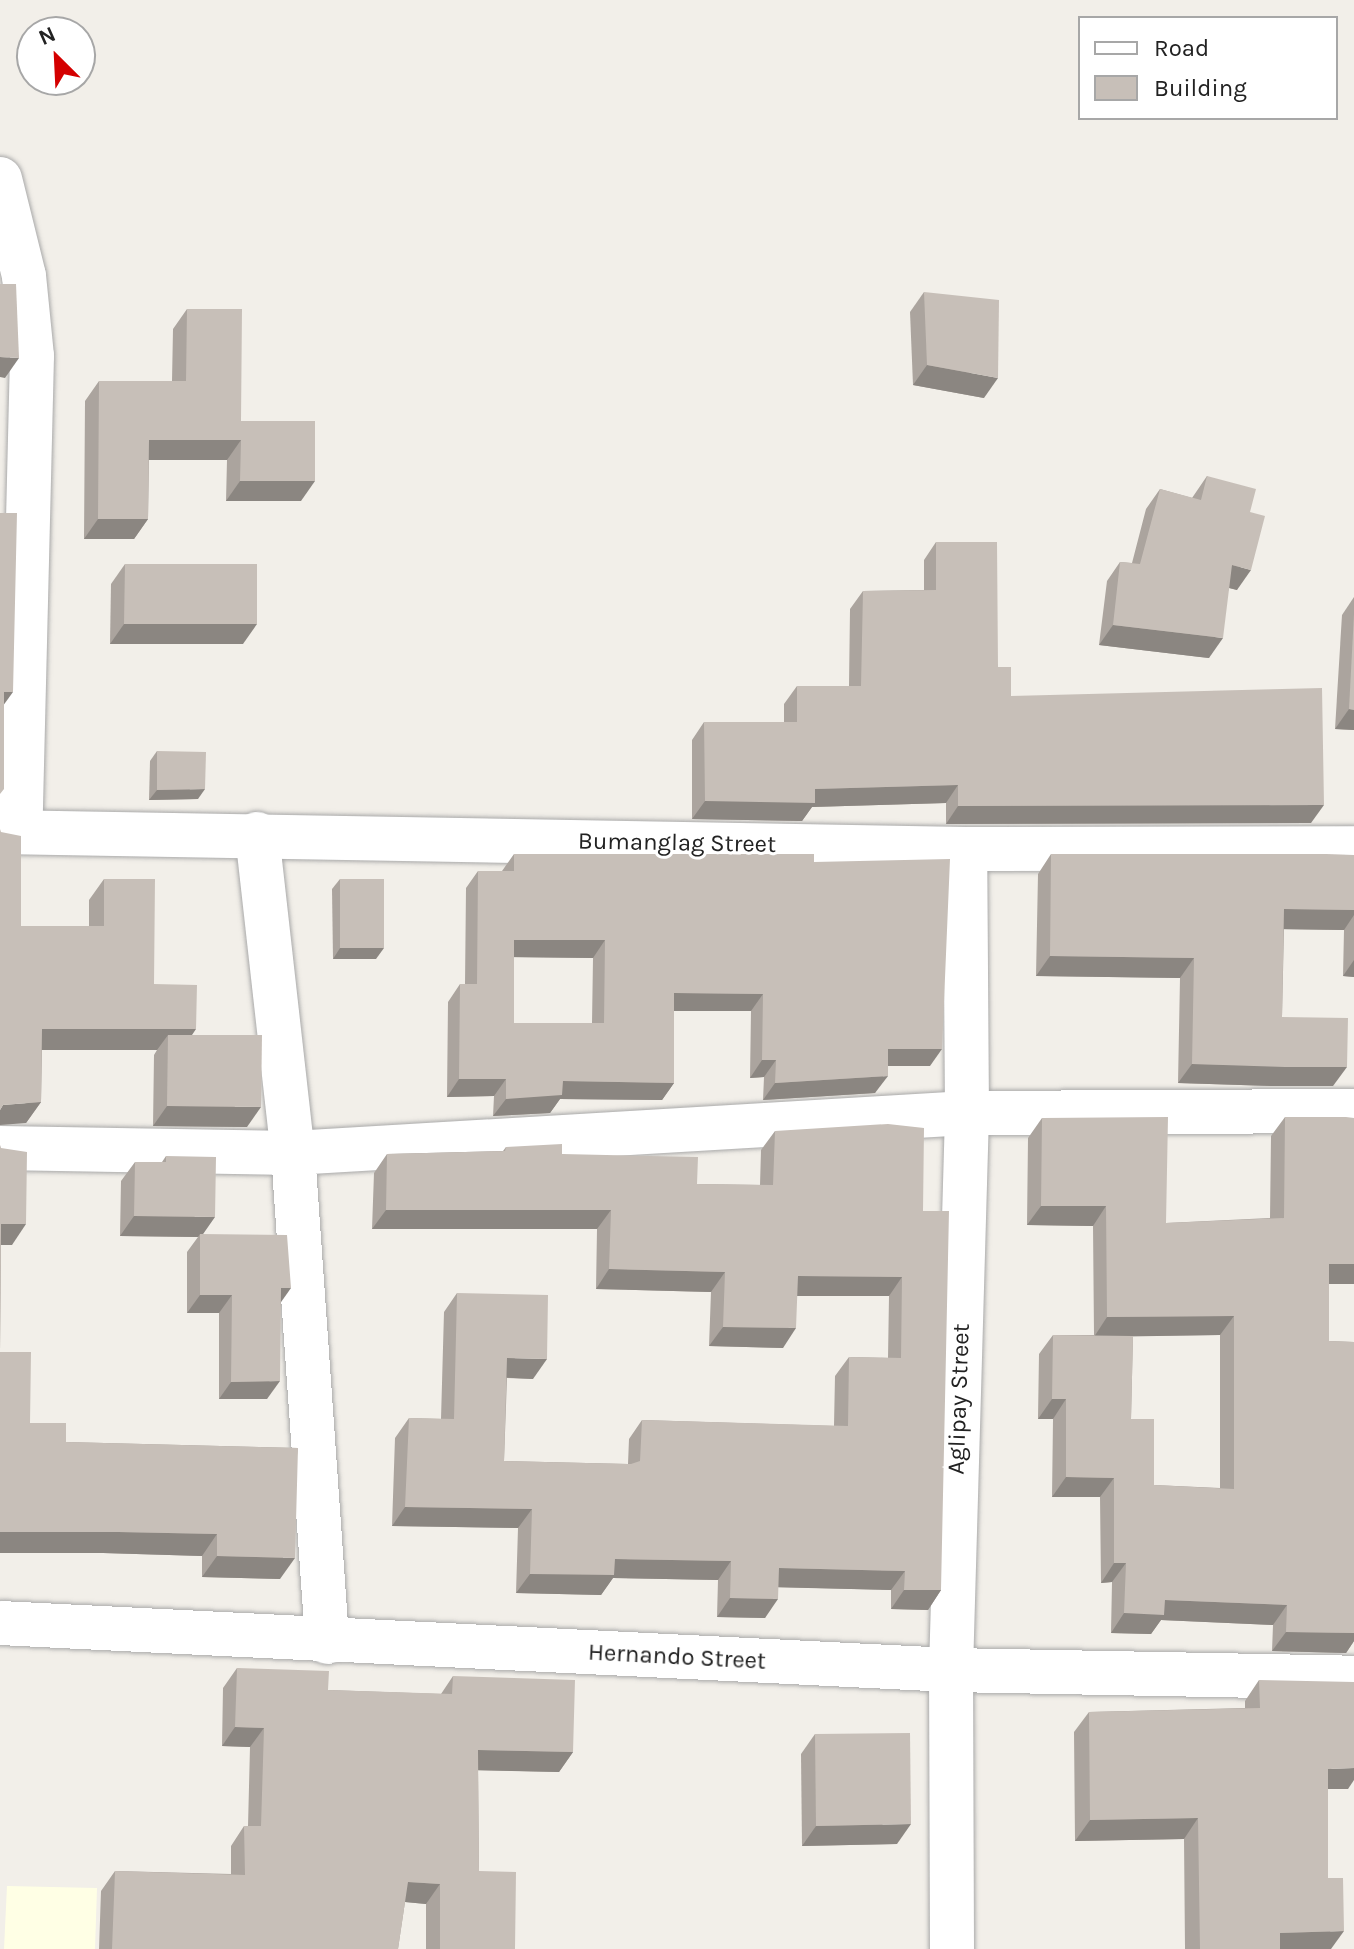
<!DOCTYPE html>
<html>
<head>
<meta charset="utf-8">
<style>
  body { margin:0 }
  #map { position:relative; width:1354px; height:1949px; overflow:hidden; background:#f2efe9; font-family:Karla,sans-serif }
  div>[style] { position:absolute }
  .education>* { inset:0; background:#ffffe5 }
  .roads { filter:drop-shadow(0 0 2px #a9a9a9) drop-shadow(0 0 2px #a9a9a9) }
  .minor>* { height:44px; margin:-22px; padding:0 22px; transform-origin:22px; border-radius:22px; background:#fff }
  .wall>* { inset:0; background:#aba49e }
  .shaded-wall>* { inset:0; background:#8b8681 }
  .building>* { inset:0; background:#c7bfb8 }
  span { translate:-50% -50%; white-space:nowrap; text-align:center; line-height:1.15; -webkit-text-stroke:6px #fff; paint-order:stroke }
  .street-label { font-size:24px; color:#222 }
  .legend { position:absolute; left:1078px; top:16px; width:260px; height:104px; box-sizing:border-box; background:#fff; border:2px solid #a7a7a7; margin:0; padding:10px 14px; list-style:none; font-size:24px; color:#222 }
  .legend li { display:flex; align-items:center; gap:16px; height:40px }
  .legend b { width:40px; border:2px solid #a7a7a7 }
  .north { position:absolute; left:16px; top:16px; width:80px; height:80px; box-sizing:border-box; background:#fff; border:2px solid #a7a7a7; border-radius:50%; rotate:336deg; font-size:22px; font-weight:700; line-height:32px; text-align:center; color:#222 }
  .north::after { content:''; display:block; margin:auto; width:28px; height:36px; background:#d40000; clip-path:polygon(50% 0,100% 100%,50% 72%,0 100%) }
</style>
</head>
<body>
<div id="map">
  <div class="education">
    <div style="clip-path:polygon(7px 1886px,97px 1888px,95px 1949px,4px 1949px)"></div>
  </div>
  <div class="roads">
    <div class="minor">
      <div style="left:0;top:179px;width:100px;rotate:76.1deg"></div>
      <div style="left:24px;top:276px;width:80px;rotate:84.3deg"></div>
      <div style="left:32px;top:356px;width:476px;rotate:91.4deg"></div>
      <div style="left:0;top:832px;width:965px;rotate:1.01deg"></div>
      <div style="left:965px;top:849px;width:389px;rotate:-0.1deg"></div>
      <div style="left:257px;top:834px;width:321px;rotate:83.6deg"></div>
      <div style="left:293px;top:1153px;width:490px;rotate:86deg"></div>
      <div style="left:0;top:1148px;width:293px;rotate:1deg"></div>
      <div style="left:293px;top:1153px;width:675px;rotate:-3.4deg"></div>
      <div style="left:967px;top:1113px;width:387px;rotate:-0.3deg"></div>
      <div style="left:0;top:1623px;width:952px;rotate:2.83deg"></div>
      <div style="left:951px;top:1670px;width:403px;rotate:1.1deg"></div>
      <div style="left:952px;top:1949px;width:279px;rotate:-90.2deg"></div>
      <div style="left:951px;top:1670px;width:557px;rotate:-88.35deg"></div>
      <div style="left:967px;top:1113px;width:264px;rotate:-90.4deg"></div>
    </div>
  </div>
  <div class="wall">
    <div style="clip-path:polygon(924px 292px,984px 398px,913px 385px,910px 312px)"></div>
    <div style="clip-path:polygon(187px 309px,241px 421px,301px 501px,226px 501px,227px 460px,149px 460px,148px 519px,134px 539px,84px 539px,85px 401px,99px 381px,172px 381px,173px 329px)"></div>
    <div style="clip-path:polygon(1207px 476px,1250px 512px,1237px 590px,1229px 588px,1209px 658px,1099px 645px,1107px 581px,1120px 562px,1132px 563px,1146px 509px,1160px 489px,1192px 498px)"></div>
    <div style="clip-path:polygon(936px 542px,1011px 696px,1311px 823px,946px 824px,946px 803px,812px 807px,802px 821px,692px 819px,692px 740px,704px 722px,784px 722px,784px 704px,797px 686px,849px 686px,850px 609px,863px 591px,924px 590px,924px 560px)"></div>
    <div style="clip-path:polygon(125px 564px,243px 644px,110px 644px,111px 584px)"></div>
    <div style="clip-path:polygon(1354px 597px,1354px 730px,1335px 729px,1342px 615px)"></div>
    <div style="clip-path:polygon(157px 751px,198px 799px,149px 800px,150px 761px)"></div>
    <div style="clip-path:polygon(evenodd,514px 854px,814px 862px,930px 1066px,888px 1066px,875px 1093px,763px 1100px,764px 1077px,750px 1078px,751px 1011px,674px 1011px,674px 1083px,662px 1100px,560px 1099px,550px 1113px,493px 1116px,494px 1096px,447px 1097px,448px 1002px,460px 984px,465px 984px,466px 888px,478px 871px,502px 871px,514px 854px,514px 957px,593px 958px,592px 1023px,514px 1023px,514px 957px)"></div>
    <div style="clip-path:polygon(1051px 854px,1354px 855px,1354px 977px,1343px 976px,1344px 930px,1284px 929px,1282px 1017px,1333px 1086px,1272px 1086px,1178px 1083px,1180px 978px,1036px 976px,1038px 874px)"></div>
    <div style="clip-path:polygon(104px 879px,154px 984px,192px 1035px,247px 1127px,153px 1126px,154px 1055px,157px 1050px,42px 1050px,41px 1102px,26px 1123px,21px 926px,89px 926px,89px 900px)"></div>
    <div style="clip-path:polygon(340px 879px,376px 959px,333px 959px,332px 889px)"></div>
    <div style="clip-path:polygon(evenodd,1285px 1117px,1329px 1284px,1329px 1341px,1354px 1342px,1354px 1641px,1346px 1653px,1272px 1651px,1273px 1625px,1161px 1620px,1151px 1634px,1111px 1633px,1112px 1582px,1101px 1583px,1100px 1497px,1052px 1497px,1053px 1419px,1038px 1419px,1039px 1354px,1053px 1335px,1094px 1335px,1093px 1226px,1027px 1225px,1028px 1138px,1042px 1118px,1166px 1223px,1270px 1218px,1271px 1136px,1285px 1117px,1220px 1335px,1220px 1488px,1154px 1485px,1131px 1419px,1133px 1336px,1220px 1335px)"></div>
    <div style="clip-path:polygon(775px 1131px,923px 1211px,941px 1590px,928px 1610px,891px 1609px,891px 1590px,778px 1587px,765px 1618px,717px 1617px,718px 1580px,613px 1578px,601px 1595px,516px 1593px,518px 1528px,392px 1526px,395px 1438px,409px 1418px,441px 1419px,444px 1312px,457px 1293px,533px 1379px,507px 1378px,504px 1461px,628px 1464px,629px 1439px,642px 1420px,834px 1426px,835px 1376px,849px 1357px,888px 1358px,889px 1296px,797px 1296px,783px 1348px,709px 1346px,711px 1292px,596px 1289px,597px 1229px,372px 1229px,374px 1173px,387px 1154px,503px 1151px,506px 1147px,562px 1154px,697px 1184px,760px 1185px,761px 1150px)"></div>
    <div style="clip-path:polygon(0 1145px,12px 1245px,1px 1245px,0 1352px,30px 1423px,66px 1442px,298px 1448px,280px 1579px,202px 1577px,202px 1556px,103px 1553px,0 1553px)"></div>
    <div style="clip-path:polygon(166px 1156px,203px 1234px,281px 1302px,267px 1399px,219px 1399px,219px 1313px,187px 1313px,187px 1252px,198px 1237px,120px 1236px,121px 1181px,135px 1162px,162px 1162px)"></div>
    <div style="clip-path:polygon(237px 1668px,328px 1690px,441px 1694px,453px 1676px,573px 1752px,559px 1772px,478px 1770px,479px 1871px,515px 1949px,426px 1949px,426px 1904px,405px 1902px,398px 1949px,99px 1949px,101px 1891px,115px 1871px,231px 1874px,231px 1846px,244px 1826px,248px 1826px,250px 1747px,222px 1746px,223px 1688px)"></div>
    <div style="clip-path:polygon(1259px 1680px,1348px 1789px,1328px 1789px,1328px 1878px,1331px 1949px,1185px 1949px,1184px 1839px,1075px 1841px,1074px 1732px,1089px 1712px,1245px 1708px,1245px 1701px)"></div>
    <div style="clip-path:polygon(815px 1734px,897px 1844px,802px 1846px,801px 1754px)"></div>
  </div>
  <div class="shaded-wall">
    <div style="clip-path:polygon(0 357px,19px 358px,5px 378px,0 377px)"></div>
    <div style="clip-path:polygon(927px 365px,998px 378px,984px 398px,913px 385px)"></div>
    <div style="clip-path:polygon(149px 440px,241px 440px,227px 460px,135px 460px)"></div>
    <div style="clip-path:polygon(240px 481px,315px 481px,301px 501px,226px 501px)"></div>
    <div style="clip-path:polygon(98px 519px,148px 519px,134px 539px,84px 539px)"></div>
    <div style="clip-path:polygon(1232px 565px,1251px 570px,1237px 590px,1218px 585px)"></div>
    <div style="clip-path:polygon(124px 624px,257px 624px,243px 644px,110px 644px)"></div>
    <div style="clip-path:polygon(1113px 625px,1223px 638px,1209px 658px,1099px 645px)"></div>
    <div style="clip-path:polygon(4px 692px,13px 692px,0 710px)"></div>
    <div style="clip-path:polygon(1349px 709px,1354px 710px,1354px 730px,1335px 729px)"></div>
    <div style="clip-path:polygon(958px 785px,946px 803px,812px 807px,802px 821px,692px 819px,705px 801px,815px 789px)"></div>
    <div style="clip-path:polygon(205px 789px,198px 799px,149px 800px,157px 790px)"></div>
    <div style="clip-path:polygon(1324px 805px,1311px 823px,946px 824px,958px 806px)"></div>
    <div style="clip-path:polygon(1284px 909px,1354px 910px,1354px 915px,1344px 930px,1270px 929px)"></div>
    <div style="clip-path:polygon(514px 940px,605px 940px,593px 958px,502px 957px)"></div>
    <div style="clip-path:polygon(340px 948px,384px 948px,376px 959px,333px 959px)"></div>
    <div style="clip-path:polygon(1050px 956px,1194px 958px,1180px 978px,1036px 976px)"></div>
    <div style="clip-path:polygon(1354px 960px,1354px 977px,1343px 976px)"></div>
    <div style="clip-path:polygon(674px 993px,763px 994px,751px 1011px,662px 1011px)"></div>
    <div style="clip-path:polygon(42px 1029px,196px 1029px,182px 1050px,168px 1035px,157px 1050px,27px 1050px)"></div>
    <div style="clip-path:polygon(888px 1049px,942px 1049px,930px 1066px,876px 1066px)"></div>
    <div style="clip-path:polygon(762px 1060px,776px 1060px,764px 1077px,750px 1078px)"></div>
    <div style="clip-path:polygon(1192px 1064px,1347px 1067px,1333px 1086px,1272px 1086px,1178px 1083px)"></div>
    <div style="clip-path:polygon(888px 1076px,875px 1093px,763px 1100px,775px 1083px)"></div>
    <div style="clip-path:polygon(459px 1079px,506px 1079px,494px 1096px,447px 1097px)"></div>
    <div style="clip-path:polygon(563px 1081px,674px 1083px,662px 1100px,560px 1099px,550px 1113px,493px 1116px,506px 1099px)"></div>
    <div style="clip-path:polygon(41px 1102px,26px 1123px,0 1125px,0 1110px,3px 1105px)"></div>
    <div style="clip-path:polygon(167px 1106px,261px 1107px,247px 1127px,153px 1126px)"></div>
    <div style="clip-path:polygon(1041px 1206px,1106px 1206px,1093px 1226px,1027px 1225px)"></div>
    <div style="clip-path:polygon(386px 1210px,611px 1210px,597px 1229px,372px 1229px)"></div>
    <div style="clip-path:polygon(134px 1216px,215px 1217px,201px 1237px,200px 1234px,198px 1237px,120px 1236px)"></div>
    <div style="clip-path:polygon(1px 1224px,26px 1224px,12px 1245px,0 1245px)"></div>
    <div style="clip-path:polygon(1329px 1264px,1354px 1264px,1354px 1284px,1316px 1284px)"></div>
    <div style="clip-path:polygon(609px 1269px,725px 1272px,711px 1292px,596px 1289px)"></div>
    <div style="clip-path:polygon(798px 1276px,902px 1277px,889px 1296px,784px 1296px)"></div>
    <div style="clip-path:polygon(281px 1288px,291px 1288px,279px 1305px)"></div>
    <div style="clip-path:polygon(200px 1295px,232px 1295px,219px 1313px,187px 1313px)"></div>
    <div style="clip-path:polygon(1234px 1316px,1220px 1335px,1094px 1337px,1107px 1317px)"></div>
    <div style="clip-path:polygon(723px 1327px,796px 1328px,783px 1348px,709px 1346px)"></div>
    <div style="clip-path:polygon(507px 1358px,547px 1359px,533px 1379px,494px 1377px)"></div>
    <div style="clip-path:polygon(280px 1381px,267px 1399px,219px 1399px,231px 1382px)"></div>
    <div style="clip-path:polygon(1052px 1399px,1066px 1399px,1053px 1419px,1038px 1419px)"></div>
    <div style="clip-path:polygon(1066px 1477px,1114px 1478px,1100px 1497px,1052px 1497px)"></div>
    <div style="clip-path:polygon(405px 1507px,532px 1509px,518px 1528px,392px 1526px)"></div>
    <div style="clip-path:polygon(0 1532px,118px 1532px,217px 1534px,202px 1556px,103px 1553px,0 1553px)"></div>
    <div style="clip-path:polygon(217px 1556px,295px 1558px,280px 1579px,202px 1577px)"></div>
    <div style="clip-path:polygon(615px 1559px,731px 1561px,718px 1580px,613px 1578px,601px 1595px,516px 1593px,530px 1574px)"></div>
    <div style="clip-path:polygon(1114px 1563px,1126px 1563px,1112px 1582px,1101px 1583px)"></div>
    <div style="clip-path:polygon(779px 1568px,905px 1571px,891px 1590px,766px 1587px)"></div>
    <div style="clip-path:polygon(904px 1590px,941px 1590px,928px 1610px,891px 1609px)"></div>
    <div style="clip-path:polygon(730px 1598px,778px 1599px,765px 1618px,717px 1617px)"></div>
    <div style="clip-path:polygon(1165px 1600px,1287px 1605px,1273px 1625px,1161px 1620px,1151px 1634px,1111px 1633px,1124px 1613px)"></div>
    <div style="clip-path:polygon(1286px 1632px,1354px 1633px,1354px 1641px,1346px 1653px,1272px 1651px)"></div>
    <div style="clip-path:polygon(235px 1727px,264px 1728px,250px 1747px,222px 1746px)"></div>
    <div style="clip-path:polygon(478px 1750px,573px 1752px,559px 1772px,464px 1770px)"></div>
    <div style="clip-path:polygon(1354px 1768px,1354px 1780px,1348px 1789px,1313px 1789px,1328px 1769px)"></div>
    <div style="clip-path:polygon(1198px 1818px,1184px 1839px,1075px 1841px,1090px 1820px)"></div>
    <div style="clip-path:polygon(911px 1824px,897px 1844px,802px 1846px,816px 1826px)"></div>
    <div style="clip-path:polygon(408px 1882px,440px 1884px,426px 1904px,395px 1901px)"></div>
    <div style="clip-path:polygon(1344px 1931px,1331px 1949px,1268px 1949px,1280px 1933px)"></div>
  </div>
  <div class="building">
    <div style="clip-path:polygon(0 284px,16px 284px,19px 358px,0 357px)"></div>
    <div style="clip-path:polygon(924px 292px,999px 300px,998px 378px,927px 365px)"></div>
    <div style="clip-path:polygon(187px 309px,242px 309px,241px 421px,315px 421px,315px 481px,240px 481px,241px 440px,149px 440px,148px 519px,98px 519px,99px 381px,186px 381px)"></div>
    <div style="clip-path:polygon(1207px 476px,1256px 489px,1250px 512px,1265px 516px,1251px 570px,1232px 565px,1223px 638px,1113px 625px,1120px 562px,1140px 564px,1160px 489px,1201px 500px)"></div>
    <div style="clip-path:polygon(0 513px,17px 513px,13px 692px,4px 692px,4px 789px,0 794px)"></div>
    <div style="clip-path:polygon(936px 542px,997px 542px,998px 667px,1011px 667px,1011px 696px,1322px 688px,1324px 805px,958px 806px,958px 785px,815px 789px,815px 803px,705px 801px,704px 722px,797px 722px,797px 686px,861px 686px,863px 591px,936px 590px)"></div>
    <div style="clip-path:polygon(125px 564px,257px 564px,257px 624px,124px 624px)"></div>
    <div style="clip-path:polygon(1354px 614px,1354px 710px,1349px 709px)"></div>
    <div style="clip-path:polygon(157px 751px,206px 752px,205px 789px,157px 790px)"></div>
    <div style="clip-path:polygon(0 829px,1px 832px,21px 836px,21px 926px,104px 926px,104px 879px,155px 879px,154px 984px,197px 985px,196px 1029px,42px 1029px,41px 1102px,3px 1105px,0 1110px)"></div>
    <div style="clip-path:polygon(evenodd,514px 854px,814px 854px,814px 862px,950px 859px,942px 1049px,888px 1049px,888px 1076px,775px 1083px,776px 1060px,762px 1060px,763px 994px,674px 993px,674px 1083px,563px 1081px,562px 1095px,506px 1099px,506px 1079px,459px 1079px,460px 984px,477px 984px,478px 871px,514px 871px,514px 854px,514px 940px,605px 940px,604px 1023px,514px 1023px,514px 940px)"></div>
    <div style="clip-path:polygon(1051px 854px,1326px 854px,1354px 855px,1354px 910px,1284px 909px,1282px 1017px,1348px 1018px,1347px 1067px,1285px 1067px,1192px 1064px,1194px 958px,1050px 956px)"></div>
    <div style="clip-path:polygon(340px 879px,384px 879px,384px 948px,340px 948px)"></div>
    <div style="clip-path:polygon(168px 1035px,262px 1035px,261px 1107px,167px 1106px)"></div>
    <div style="clip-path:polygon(1168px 1117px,1166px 1223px,1284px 1218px,1285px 1117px,1346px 1117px,1354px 1118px,1354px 1264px,1329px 1264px,1329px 1341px,1354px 1342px,1354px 1633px,1286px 1632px,1287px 1605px,1165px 1600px,1164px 1615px,1124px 1613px,1126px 1563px,1114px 1563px,1114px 1478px,1066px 1477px,1066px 1399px,1052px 1399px,1053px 1335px,1133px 1336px,1131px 1419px,1154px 1419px,1154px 1485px,1234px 1489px,1234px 1316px,1107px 1317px,1106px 1206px,1041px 1206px,1042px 1118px)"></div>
    <div style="clip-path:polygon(888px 1124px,924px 1128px,923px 1211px,949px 1211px,941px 1590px,904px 1590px,905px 1571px,779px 1568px,778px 1599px,730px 1598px,731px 1561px,615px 1559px,614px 1575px,530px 1574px,532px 1509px,405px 1507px,409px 1418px,454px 1419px,457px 1293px,548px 1295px,547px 1359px,507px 1358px,504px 1461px,631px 1464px,640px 1461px,642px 1420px,848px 1426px,849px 1357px,901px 1358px,902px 1277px,798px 1276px,796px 1328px,723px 1327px,725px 1272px,609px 1269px,611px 1210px,386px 1210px,387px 1154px,505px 1151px,506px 1147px,562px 1144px,562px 1154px,698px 1157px,697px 1184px,773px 1185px,775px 1131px)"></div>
    <div style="clip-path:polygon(0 1145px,1px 1148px,27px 1152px,26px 1224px,1px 1224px,0 1352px,31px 1352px,30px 1423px,66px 1423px,66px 1442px,298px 1448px,295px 1558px,217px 1556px,217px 1534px,118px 1532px,0 1532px)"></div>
    <div style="clip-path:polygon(166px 1156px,216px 1157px,215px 1217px,134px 1216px,135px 1162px,166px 1162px)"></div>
    <div style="clip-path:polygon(200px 1234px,287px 1235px,291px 1288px,281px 1288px,280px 1381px,231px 1382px,232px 1295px,200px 1295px)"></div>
    <div style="clip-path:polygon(237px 1668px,329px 1671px,328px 1690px,452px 1694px,453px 1676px,575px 1680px,573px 1752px,478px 1750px,479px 1871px,516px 1872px,515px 1949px,440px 1949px,440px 1884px,408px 1882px,398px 1949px,112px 1949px,115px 1871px,245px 1875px,244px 1826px,261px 1826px,264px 1728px,235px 1727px)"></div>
    <div style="clip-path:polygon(1259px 1680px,1354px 1682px,1354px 1768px,1328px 1769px,1328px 1878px,1343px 1878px,1344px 1931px,1280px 1933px,1280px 1949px,1200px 1949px,1198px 1818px,1090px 1820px,1089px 1712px,1260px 1708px)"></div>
    <div style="clip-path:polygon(910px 1733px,911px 1824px,816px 1826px,815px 1734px)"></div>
  </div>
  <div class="street-label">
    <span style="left:677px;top:843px;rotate:1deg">Bumanglag Street</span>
    <span style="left:959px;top:1399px;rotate:-88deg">Aglipay Street</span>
    <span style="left:677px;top:1657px;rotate:3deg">Hernando Street</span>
  </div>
  <ul class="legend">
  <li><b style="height:10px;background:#fff"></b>Road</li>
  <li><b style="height:22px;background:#c7bfb8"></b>Building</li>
  </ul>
  <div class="north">N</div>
</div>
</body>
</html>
